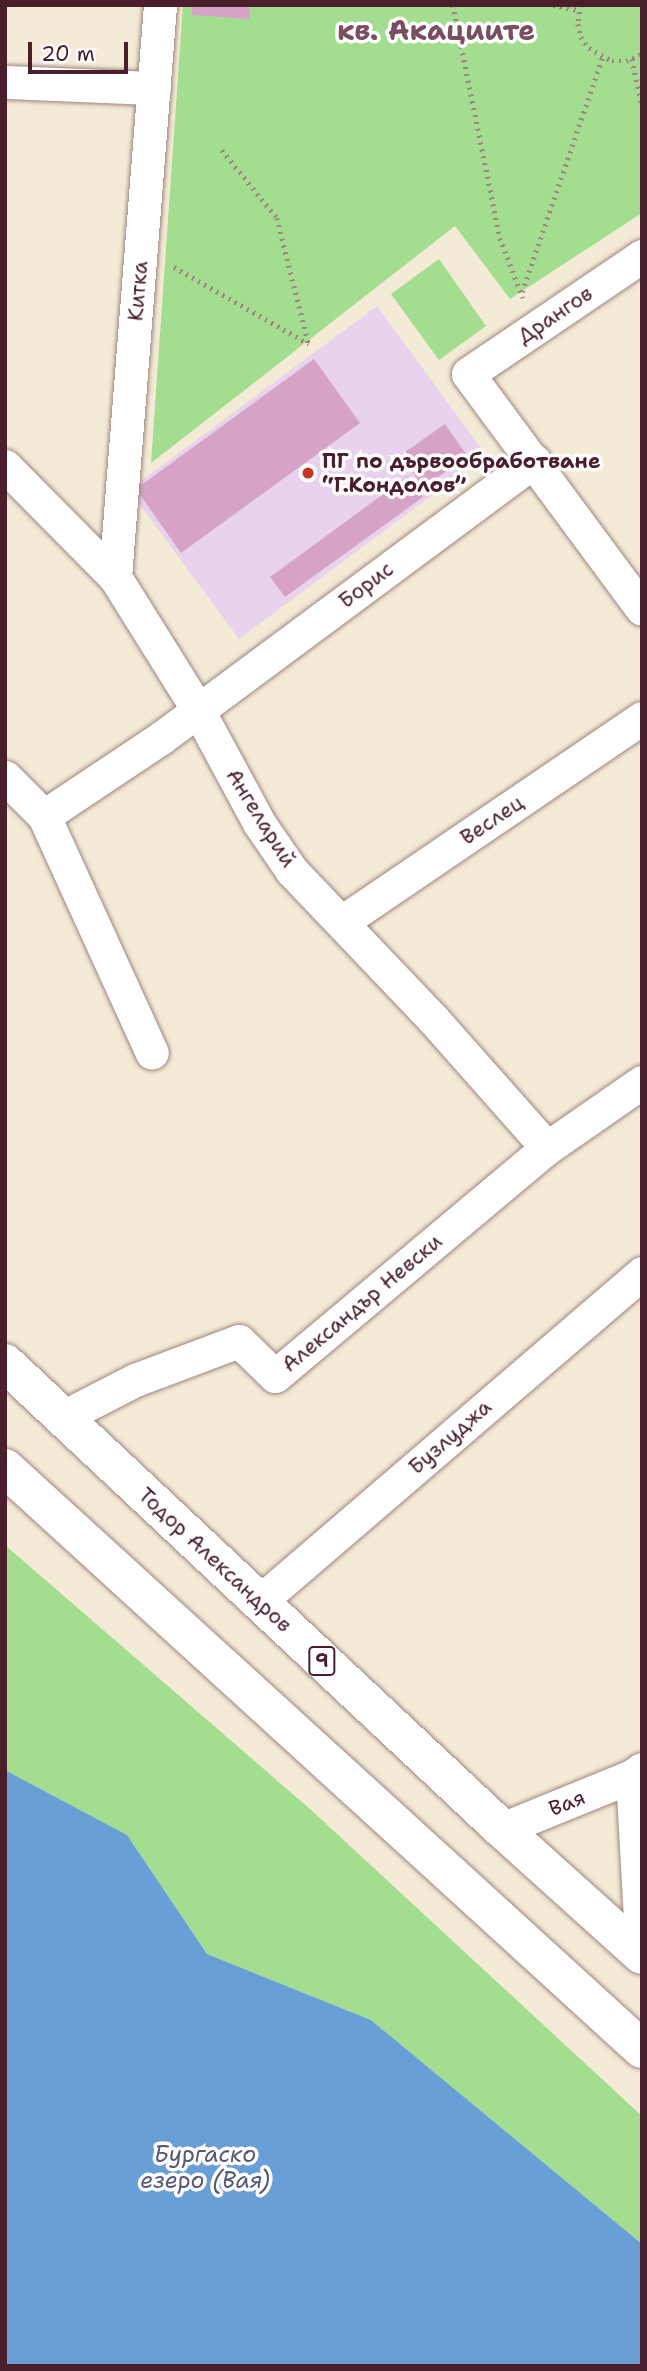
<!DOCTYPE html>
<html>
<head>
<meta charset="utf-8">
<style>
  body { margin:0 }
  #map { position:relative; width:647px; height:2371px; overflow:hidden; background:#f4ebd6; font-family:"Shantell Sans",sans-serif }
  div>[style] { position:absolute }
  .built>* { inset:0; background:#e9d2ed }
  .green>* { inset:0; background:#a3dd90 }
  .water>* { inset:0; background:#689fd6 }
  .building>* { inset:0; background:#d6a3c6 }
  .path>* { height:4.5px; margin-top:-2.25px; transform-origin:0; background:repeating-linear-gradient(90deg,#9f8580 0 2px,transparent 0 7px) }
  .roads { filter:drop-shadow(0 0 2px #9f8580) drop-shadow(0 0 2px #9f8580) }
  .minor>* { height:33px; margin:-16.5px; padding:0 16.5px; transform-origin:16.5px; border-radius:16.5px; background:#fff }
  .highway>* { height:38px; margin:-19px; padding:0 19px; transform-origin:19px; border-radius:19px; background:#fff }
  .dots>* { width:19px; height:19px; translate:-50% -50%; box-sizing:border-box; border:4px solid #fff; border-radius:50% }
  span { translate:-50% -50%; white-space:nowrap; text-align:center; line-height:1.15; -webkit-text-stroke:7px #fff; paint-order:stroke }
  .shield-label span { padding:2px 5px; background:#fff; border:2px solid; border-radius:5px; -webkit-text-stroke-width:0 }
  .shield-label { font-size:19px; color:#4a1f2b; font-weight:700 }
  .street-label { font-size:21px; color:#4a1f2b }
  .poi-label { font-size:21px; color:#4a1f2b; font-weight:700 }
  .left { translate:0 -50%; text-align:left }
  .water-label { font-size:23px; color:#585978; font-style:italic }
  .district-label { font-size:28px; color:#7b4d61; font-weight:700 }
  .frame { position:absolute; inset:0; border:7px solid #4a1f2b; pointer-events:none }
  .scale { position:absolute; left:28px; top:42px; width:100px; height:32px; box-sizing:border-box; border:4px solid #4a1f2b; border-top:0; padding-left:9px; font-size:21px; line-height:24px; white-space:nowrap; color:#4a1f2b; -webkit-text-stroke:5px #fff; paint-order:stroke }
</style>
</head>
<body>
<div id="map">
  <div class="built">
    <div style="clip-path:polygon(377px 306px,486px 455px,239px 639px,129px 490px)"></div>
  </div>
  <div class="green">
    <div style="clip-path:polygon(183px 5px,642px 5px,642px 213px,510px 299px,455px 226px,151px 463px)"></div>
    <div style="clip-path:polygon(439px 259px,486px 326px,439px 360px,391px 294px)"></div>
    <div style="clip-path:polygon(5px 1545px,310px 1809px,642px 2116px,642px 2244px,371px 2020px,207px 1954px,127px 1835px,5px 1770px)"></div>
  </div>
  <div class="water">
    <div style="clip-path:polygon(5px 1770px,127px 1835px,207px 1954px,371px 2020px,642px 2244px,642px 2366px,5px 2366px)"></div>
  </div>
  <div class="building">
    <div style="clip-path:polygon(192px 5px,250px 5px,249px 19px,192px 15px)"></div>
    <div style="clip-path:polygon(314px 359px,360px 423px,181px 553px,136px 489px)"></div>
    <div style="clip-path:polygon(445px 424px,468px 457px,423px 487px,401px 455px)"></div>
    <div style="clip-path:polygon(408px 476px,423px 497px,285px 597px,270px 577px)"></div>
  </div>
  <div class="path">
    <div style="left:453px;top:5px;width:238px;rotate:78.6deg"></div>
    <div style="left:500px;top:238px;width:64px;rotate:69deg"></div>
    <div style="left:553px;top:5px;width:26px;rotate:11deg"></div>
    <div style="left:581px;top:5px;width:19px;rotate:99deg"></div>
    <div style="left:578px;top:24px;width:13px;rotate:77deg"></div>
    <div style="left:581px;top:37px;width:14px;rotate:54deg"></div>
    <div style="left:589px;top:48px;width:26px;rotate:29deg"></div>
    <div style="left:612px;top:61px;width:14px"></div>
    <div style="left:626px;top:61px;width:17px;rotate:-24deg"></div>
    <div style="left:632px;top:59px;width:47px;rotate:77.7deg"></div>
    <div style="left:222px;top:150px;width:87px;rotate:51deg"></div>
    <div style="left:277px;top:218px;width:131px;rotate:75.9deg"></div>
    <div style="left:174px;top:267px;width:155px;rotate:29.7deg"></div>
    <div style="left:522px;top:292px;width:247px;rotate:-71.1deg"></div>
  </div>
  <div class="roads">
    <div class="minor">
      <div style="left:5px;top:82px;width:149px;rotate:2.3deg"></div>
      <div style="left:642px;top:256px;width:210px;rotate:145.9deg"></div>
      <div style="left:468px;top:374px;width:292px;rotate:53.5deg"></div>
      <div style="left:5px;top:466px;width:156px;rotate:45.3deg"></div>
      <div style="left:115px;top:577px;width:157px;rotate:58deg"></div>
      <div style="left:198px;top:710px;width:128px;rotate:61.6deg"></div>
      <div style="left:259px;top:823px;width:58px;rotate:55.5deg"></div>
      <div style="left:292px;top:871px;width:204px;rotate:46.4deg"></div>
      <div style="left:433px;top:1019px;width:172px;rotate:48.5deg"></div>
      <div style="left:115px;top:577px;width:574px;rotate:-85.5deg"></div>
      <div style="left:5px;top:777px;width:55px;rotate:45deg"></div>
      <div style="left:44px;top:816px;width:141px;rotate:-33.7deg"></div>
      <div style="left:161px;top:738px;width:465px;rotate:-36.6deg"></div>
      <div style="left:44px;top:816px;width:260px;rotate:65.5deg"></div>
      <div style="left:343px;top:921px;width:361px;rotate:-34.2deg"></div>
      <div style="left:63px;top:1417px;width:81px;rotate:-27.2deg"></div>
      <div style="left:135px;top:1380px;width:111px;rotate:-20.6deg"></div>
      <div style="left:239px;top:1341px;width:50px;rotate:44.2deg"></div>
      <div style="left:275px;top:1376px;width:355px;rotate:-40deg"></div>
      <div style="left:547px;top:1148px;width:116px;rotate:-34.8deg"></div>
      <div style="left:259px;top:1602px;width:505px;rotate:-40.66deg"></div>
      <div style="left:632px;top:1776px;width:179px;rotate:86.8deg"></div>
      <div style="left:502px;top:1829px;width:140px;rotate:-22.2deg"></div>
      <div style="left:632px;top:1776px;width:12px;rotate:-35deg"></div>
    </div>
    <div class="highway">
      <div style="left:5px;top:1363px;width:681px;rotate:43.16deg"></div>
      <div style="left:502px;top:1829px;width:188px;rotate:42deg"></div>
      <div style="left:5px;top:1468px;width:862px;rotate:42.37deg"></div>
    </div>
  </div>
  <div class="dots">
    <div style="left:308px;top:473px;background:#c8321e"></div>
  </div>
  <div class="shield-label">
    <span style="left:322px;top:1661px">9</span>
  </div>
  <div class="street-label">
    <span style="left:138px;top:291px;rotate:-85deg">Китка</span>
    <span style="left:555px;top:315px;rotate:-34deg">Дрангов</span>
    <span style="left:366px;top:585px;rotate:-37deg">Борис</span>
    <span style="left:261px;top:818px;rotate:58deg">Ангеларий</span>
    <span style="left:492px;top:820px;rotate:-34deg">Веслец</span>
    <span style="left:362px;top:1303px;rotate:-40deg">Александър Невски</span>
    <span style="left:450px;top:1437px;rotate:-41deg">Бузлуджа</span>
    <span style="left:215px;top:1560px;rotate:43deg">Тодор Александров</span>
    <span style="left:567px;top:1803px;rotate:-22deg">Вая</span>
  </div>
  <div class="poi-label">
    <span class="left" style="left:322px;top:473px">ПГ по дървообработване<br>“Г.Кондолов”</span>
  </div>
  <div class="water-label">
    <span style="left:205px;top:2167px">Бургаско<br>езеро (Вая)</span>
  </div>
  <div class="district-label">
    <span style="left:436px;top:30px">кв. Акациите</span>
  </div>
  <div class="frame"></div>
  <div class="scale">20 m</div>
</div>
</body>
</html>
